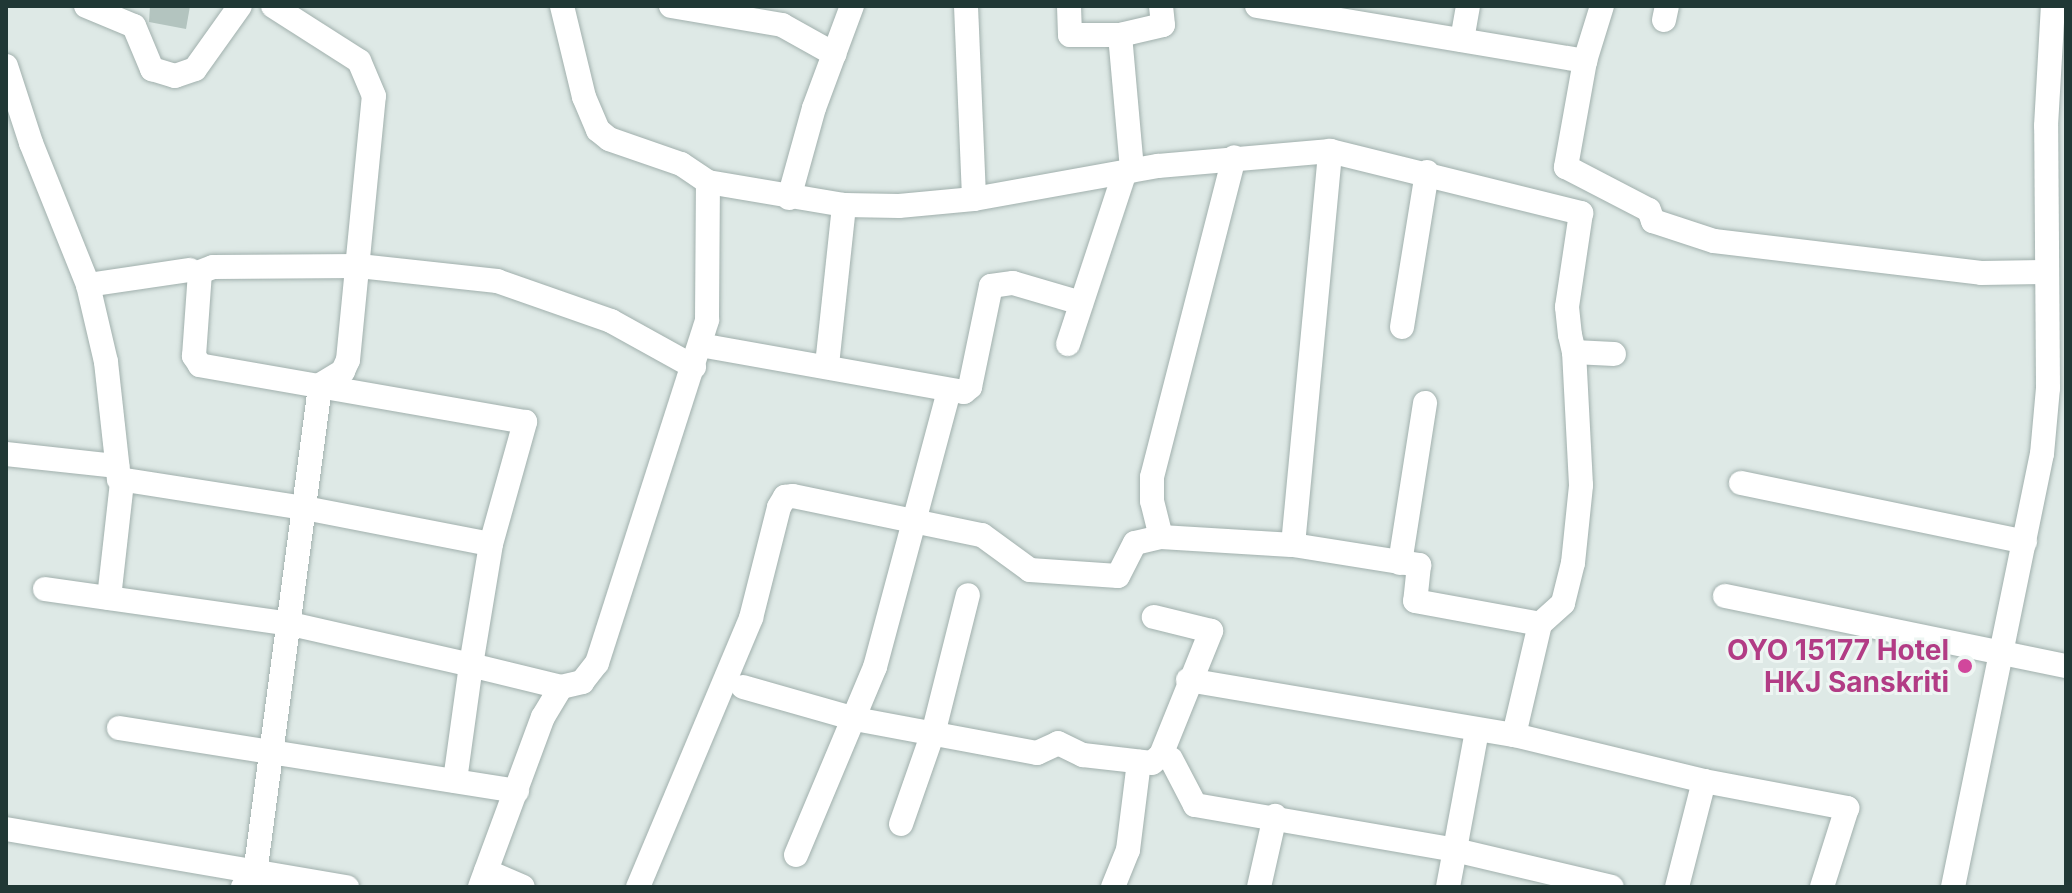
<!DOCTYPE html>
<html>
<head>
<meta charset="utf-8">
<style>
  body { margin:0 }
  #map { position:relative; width:2072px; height:893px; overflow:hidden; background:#dee9e6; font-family:Inter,sans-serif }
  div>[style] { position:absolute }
  .building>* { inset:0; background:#b3c4bf }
  .roads { filter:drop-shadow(0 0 2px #a1b0ad) drop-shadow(0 0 2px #a1b0ad) }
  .minor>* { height:24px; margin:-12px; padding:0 12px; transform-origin:12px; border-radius:12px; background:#fff }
  .dots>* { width:22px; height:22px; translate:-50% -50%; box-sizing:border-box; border:4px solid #eef6f3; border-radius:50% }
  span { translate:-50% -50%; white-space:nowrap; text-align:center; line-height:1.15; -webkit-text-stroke:6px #eef6f3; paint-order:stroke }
  .hotel-label { font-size:28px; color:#b23c85; font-weight:700 }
  .right { translate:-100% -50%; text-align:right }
  .frame { position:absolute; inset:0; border:8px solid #203835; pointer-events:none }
</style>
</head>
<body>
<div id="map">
  <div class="building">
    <div style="clip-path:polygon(150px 6px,190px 6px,186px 29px,149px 22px)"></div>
  </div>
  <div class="roads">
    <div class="minor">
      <div style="left:86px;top:6px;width:52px;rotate:22.6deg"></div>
      <div style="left:134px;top:26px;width:47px;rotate:67.3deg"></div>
      <div style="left:152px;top:69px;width:24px;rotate:17deg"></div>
      <div style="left:175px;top:76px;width:21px;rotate:-19deg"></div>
      <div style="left:195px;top:69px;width:77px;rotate:-54.5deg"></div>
      <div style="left:671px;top:6px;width:113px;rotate:9.7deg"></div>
      <div style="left:782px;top:25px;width:60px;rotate:29.1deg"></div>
      <div style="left:966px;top:6px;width:193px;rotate:87.6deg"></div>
      <div style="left:1069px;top:6px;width:29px;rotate:88deg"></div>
      <div style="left:1070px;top:35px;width:50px"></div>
      <div style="left:1120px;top:35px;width:44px;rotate:-13.1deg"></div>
      <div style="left:1163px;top:25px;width:19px;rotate:-96deg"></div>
      <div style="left:1257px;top:6px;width:333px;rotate:9.5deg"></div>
      <div style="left:1602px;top:6px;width:58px;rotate:107.2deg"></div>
      <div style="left:1585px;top:61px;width:108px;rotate:100.2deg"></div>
      <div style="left:1566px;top:167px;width:93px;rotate:27.4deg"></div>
      <div style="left:1649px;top:210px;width:12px;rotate:70deg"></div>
      <div style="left:1653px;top:221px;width:64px;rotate:18.2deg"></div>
      <div style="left:1714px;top:241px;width:269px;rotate:6.8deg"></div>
      <div style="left:1981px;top:273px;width:62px;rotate:-0.9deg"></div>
      <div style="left:1664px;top:20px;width:14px;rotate:-78deg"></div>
      <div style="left:1120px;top:35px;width:136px;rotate:84.9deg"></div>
      <div style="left:1462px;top:40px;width:35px;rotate:-80deg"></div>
      <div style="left:6px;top:66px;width:81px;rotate:72deg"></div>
      <div style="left:31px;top:143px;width:153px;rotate:68.1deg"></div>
      <div style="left:88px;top:285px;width:79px;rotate:76.8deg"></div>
      <div style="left:106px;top:362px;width:118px;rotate:83.7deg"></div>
      <div style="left:119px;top:479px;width:188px;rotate:8.9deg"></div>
      <div style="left:305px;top:508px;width:189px;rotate:11deg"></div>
      <div style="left:708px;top:182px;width:138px;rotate:9.6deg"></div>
      <div style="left:844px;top:205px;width:55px;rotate:1deg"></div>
      <div style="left:899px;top:206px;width:75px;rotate:-5.3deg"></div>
      <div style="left:974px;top:199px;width:187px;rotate:-10.2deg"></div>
      <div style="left:1158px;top:166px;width:173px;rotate:-5deg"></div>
      <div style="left:1330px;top:151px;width:259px;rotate:13.9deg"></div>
      <div style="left:1581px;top:213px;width:95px;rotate:98.5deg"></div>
      <div style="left:1567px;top:307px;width:28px;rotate:84deg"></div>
      <div style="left:1570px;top:335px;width:17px;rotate:77deg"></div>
      <div style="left:1574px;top:352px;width:40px;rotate:2.9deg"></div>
      <div style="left:789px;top:198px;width:93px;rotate:-74.5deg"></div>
      <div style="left:814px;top:108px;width:109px;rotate:-69.6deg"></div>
      <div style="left:88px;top:285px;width:103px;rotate:-8.4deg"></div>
      <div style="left:1402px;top:327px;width:157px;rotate:-80.8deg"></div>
      <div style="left:1068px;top:344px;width:181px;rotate:-71.7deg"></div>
      <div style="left:700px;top:345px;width:268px;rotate:10.1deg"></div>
      <div style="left:964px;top:392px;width:8px;rotate:-40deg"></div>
      <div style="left:970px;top:387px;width:103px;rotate:-78.3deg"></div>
      <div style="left:991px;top:286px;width:22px;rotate:-8deg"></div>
      <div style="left:1013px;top:283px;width:71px;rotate:16.4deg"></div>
      <div style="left:827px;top:365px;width:161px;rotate:-83.9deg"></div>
      <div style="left:6px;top:454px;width:112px;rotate:6.2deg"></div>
      <div style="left:1741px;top:483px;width:290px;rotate:11.7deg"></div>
      <div style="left:1161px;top:537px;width:37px;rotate:-104deg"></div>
      <div style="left:1152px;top:501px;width:24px;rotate:-90deg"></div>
      <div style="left:1152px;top:477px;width:330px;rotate:-75.6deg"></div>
      <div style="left:1293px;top:545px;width:396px;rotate:-84.6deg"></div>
      <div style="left:1400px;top:563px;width:162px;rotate:-81.1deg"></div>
      <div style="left:45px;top:589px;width:248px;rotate:8.1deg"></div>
      <div style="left:291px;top:624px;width:185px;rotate:12.8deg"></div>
      <div style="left:471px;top:665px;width:117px;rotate:97.9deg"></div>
      <div style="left:1725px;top:596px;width:348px;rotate:11.6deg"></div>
      <div style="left:109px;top:598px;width:116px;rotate:-83.6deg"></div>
      <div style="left:1540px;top:624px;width:31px;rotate:-42deg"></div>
      <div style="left:1563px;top:603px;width:41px;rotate:-76deg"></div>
      <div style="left:1573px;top:563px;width:78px;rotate:-84.1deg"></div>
      <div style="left:1581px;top:485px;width:133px;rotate:-93deg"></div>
      <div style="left:1188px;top:680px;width:331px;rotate:9.6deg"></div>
      <div style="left:1514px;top:735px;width:195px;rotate:13.6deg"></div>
      <div style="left:1704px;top:781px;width:109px;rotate:104.3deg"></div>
      <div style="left:561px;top:687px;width:93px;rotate:-166.3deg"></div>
      <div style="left:471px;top:665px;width:123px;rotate:-80.6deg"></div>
      <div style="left:491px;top:544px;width:127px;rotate:-74.4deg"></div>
      <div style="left:525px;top:422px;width:330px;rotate:-170.1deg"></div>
      <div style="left:200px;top:365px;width:11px;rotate:-124deg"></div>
      <div style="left:194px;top:356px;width:84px;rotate:-85.9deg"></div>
      <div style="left:200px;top:272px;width:14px;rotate:-21deg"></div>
      <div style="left:213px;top:267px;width:146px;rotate:-0.4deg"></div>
      <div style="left:359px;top:266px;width:139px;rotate:6.2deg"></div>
      <div style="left:497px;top:281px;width:121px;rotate:19.3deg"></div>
      <div style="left:611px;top:321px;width:95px;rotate:29deg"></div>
      <div style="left:743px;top:687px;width:116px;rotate:15.9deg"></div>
      <div style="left:855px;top:719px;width:185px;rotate:10.6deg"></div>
      <div style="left:1037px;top:753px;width:23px;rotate:-25deg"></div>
      <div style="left:1058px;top:743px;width:28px;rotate:26deg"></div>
      <div style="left:1083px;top:755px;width:69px;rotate:6.6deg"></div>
      <div style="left:1152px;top:763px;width:12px;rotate:-42deg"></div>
      <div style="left:1161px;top:755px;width:134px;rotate:-68deg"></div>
      <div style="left:1211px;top:631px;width:59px;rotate:-166.2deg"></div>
      <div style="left:119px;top:728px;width:403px;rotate:9deg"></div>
      <div style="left:1171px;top:759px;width:52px;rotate:62.4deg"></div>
      <div style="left:1195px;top:805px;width:264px;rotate:9.8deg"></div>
      <div style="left:1455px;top:850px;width:161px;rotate:13.3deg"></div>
      <div style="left:1704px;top:781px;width:146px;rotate:10.7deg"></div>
      <div style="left:1847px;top:808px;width:83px;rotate:107.6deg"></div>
      <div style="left:901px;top:824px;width:100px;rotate:-70.7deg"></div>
      <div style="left:934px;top:730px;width:139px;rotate:-75.9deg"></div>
      <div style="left:6px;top:829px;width:346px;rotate:9.7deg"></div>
      <div style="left:796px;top:855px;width:204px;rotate:-67.2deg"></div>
      <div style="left:875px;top:667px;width:286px;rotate:-75deg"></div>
      <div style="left:486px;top:871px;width:40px;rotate:23.4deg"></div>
      <div style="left:243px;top:887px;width:18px;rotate:-47deg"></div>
      <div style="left:255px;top:874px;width:493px;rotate:-82.4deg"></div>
      <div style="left:320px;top:385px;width:27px;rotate:-31deg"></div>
      <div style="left:343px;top:371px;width:12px;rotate:-66deg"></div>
      <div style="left:348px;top:360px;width:265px;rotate:-84.4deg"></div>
      <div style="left:374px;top:96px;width:38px;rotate:-113deg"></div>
      <div style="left:359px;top:61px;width:102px;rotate:-147.4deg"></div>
      <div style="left:480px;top:887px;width:181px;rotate:-69.7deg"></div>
      <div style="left:543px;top:717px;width:35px;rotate:-59deg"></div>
      <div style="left:561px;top:687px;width:22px;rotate:-13deg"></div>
      <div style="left:582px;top:682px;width:24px;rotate:-52deg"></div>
      <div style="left:597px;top:663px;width:360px;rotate:-72.2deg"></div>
      <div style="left:707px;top:320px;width:138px;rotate:-89.6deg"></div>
      <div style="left:708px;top:182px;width:32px;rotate:-146deg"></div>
      <div style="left:681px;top:164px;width:76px;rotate:-160.9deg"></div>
      <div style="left:609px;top:139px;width:14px;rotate:-141deg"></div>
      <div style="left:598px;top:130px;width:36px;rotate:-113deg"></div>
      <div style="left:584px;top:97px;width:94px;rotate:-103.6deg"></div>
      <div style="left:638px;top:887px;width:292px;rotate:-67.2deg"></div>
      <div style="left:751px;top:618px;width:114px;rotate:-75.8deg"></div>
      <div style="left:779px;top:507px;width:12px;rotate:-59deg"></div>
      <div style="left:785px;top:497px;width:8px;rotate:-7deg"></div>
      <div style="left:793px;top:496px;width:193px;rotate:11.7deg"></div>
      <div style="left:982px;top:535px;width:59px;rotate:36.1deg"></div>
      <div style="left:1030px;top:570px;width:88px;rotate:3.9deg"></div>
      <div style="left:1118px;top:576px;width:37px;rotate:-63deg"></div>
      <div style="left:1135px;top:543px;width:27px;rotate:-13deg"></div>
      <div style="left:1161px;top:537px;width:132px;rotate:3.5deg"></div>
      <div style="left:1293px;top:545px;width:128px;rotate:9deg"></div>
      <div style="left:1419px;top:565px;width:36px;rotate:96deg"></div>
      <div style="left:1415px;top:601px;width:127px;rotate:10.4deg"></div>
      <div style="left:1540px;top:624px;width:114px;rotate:103.2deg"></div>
      <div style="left:1113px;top:887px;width:40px;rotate:-68deg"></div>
      <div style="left:1128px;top:850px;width:89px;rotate:-82.9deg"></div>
      <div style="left:1259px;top:887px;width:73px;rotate:-77.3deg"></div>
      <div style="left:1448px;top:887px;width:160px;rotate:-79.5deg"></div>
      <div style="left:1953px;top:887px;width:442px;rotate:-78.4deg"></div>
      <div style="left:2042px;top:454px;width:66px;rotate:-84.8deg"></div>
      <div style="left:2048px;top:388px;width:262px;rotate:-90.4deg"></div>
      <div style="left:2046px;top:126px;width:120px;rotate:-86.7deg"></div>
    </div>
  </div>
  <div class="dots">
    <div style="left:1965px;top:666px;background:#d1479c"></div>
  </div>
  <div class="hotel-label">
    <span class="right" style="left:1949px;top:666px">OYO 15177 Hotel<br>HKJ Sanskriti</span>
  </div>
  <div class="frame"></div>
</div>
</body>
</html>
